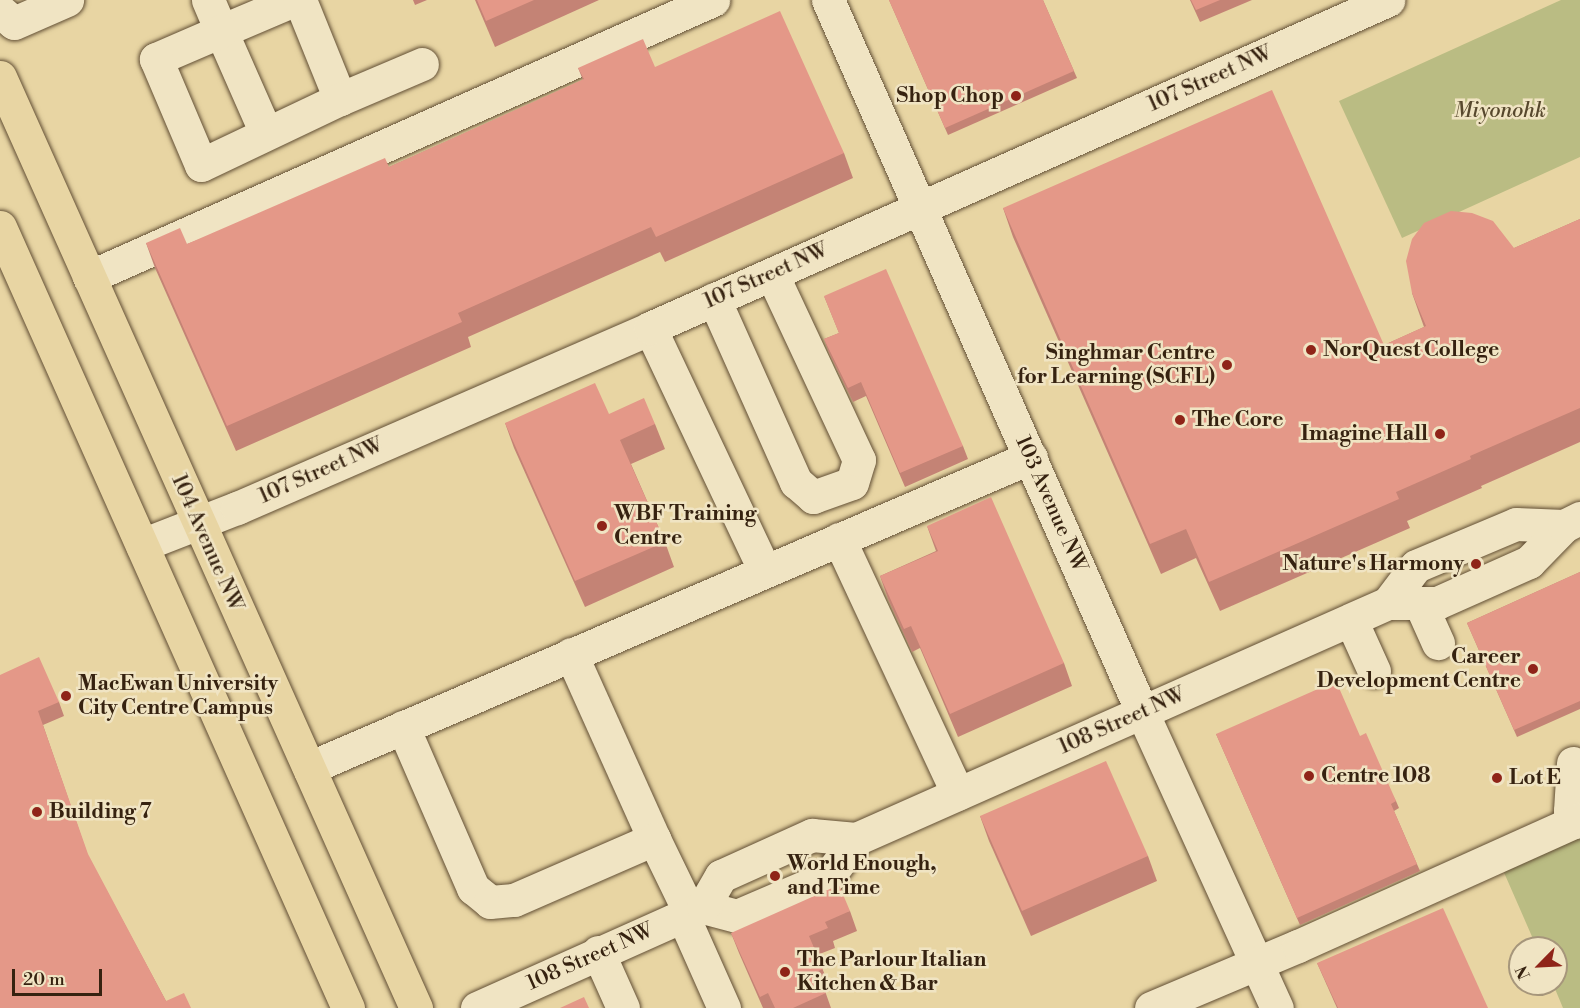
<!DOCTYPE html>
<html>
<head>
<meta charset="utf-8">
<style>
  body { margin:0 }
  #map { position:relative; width:1580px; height:1008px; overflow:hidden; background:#e8d5a3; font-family:"Libre Bodoni",serif }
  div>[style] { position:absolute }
  .green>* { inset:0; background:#babc83 }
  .roads { filter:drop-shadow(0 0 2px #624f35) drop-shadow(0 0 2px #624f35) }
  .minor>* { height:33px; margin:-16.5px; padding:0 16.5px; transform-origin:16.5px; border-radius:16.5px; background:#f0e4c3 }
  .major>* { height:33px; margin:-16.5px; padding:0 16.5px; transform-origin:16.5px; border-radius:16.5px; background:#e8d5a3 }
  .wall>* { inset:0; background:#c48375 }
  .building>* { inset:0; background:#e49888 }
  .dots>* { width:16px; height:16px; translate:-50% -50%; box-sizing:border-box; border:3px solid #f0e4c3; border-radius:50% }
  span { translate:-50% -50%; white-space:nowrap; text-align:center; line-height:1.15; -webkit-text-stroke:5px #f0e4c3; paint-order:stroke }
  .street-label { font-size:21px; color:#362210 }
  .poi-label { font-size:21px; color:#362210; font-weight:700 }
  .right { translate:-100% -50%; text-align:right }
  .left { translate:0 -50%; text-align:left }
  .park-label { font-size:21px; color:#57482d; font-style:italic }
  .north { position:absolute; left:1508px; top:936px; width:60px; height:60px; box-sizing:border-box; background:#f0e4c3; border:2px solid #a6967b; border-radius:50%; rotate:246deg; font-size:16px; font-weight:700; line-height:24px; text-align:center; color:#362210 }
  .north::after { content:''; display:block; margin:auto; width:21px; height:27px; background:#8f2418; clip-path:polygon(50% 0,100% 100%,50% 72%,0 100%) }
  .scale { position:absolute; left:12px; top:969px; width:90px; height:27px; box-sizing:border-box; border:3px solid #362210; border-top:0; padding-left:8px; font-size:18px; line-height:21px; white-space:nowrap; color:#362210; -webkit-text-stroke:4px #f0e4c3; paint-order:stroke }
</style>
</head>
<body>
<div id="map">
  <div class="green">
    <div style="clip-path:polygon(1561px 0,1580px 0,1580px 157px,1402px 238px,1339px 101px)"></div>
    <div style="clip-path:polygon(1580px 834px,1580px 1008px,1563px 1008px,1553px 984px,1556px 984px,1556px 948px,1537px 948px,1502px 868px)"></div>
  </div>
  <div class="roads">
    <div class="minor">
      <div style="left:208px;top:0;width:34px;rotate:67deg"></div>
      <div style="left:221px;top:31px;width:79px;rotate:-23deg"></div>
      <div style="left:300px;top:0;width:107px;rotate:68deg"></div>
      <div style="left:340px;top:99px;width:89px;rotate:-23.1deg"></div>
      <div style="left:828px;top:0;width:778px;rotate:66.2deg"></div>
      <div style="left:1142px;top:712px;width:325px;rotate:65.5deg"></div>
      <div style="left:0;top:11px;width:18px;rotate:41deg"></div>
      <div style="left:14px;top:23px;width:58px;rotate:-23.5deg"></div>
      <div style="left:266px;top:133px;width:111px;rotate:-113.8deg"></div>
      <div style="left:221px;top:31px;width:71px;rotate:156.7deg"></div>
      <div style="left:156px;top:59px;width:115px;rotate:67deg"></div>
      <div style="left:201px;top:165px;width:154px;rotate:-25.4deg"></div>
      <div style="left:89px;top:277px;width:683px;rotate:-23.94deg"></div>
      <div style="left:714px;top:299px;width:201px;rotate:65.9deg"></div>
      <div style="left:796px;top:482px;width:23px;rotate:41deg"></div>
      <div style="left:813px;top:497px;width:41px;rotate:-19.7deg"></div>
      <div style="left:852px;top:483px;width:24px;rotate:-73deg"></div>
      <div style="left:859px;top:460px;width:205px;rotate:-115.1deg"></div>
      <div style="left:650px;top:328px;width:269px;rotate:64.7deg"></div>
      <div style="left:839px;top:539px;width:281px;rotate:65deg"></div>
      <div style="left:142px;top:545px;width:102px;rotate:-21.3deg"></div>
      <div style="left:237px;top:508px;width:451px;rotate:-23.5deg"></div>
      <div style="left:650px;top:328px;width:808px;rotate:-23.96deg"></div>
      <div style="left:1388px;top:603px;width:46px;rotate:-52.9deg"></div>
      <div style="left:1416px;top:566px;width:108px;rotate:-22.8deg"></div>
      <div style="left:1516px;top:524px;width:48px;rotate:2.4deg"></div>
      <div style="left:1420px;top:603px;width:44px;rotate:65.8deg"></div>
      <div style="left:1351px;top:620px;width:56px;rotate:65.7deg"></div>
      <div style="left:571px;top:654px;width:203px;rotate:65.8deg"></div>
      <div style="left:403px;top:727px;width:176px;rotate:66.5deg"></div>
      <div style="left:473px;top:888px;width:22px;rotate:39deg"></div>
      <div style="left:490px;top:902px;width:24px;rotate:-5deg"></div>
      <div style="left:514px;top:900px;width:153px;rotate:-23.5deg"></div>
      <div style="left:654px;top:839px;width:82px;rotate:64.1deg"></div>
      <div style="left:1573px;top:763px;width:48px;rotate:93.6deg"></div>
      <div style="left:1570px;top:811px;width:12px;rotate:70deg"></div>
      <div style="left:309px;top:768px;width:786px;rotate:-23.3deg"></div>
      <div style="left:703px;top:907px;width:35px;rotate:15deg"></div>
      <div style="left:737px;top:916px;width:99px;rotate:-23.2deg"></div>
      <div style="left:828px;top:877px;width:47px;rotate:-53.6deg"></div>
      <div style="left:683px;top:916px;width:101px;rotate:66deg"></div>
      <div style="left:598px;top:952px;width:61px;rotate:65.9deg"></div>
      <div style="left:477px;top:1008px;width:248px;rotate:-24.1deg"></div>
      <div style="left:703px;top:907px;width:36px;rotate:-60deg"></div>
      <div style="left:721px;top:876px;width:100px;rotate:-24.3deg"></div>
      <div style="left:812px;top:835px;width:44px;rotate:5.2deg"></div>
      <div style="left:856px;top:839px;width:582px;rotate:-23.92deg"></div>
      <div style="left:1388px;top:603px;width:49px"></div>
      <div style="left:1437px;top:603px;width:101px;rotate:-24deg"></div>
      <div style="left:1529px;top:562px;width:50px;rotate:-45.8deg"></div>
      <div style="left:1564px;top:526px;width:18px;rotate:-27deg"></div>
      <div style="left:1151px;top:1008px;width:160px;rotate:-22.9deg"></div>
      <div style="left:1298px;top:946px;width:309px;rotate:-24.2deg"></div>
    </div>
    <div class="major">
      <div style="left:0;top:77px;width:1020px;rotate:65.92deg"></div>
      <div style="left:0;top:227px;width:855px;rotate:65.98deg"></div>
    </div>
  </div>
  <div class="wall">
    <div style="clip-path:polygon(413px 0,427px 0,415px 5px)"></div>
    <div style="clip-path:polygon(475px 0,599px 0,495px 47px)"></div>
    <div style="clip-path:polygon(889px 0,1043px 0,1077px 78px,948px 135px)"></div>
    <div style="clip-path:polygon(1190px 0,1252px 0,1200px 22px)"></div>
    <div style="clip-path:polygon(655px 67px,844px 153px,853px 178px,665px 262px,660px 252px,468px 337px,471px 347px,236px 451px,155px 268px,146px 243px,187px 244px,389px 167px,583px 80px,578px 68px)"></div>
    <div style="clip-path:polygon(1003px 208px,1384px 345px,1424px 327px,1412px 293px,1580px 219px,1580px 442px,1481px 486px,1482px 488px,1407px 521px,1410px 528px,1220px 611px,1196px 558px,1161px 574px,1013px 237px)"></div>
    <div style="clip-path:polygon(824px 296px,963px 446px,968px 459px,905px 487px,866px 396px,853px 402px,829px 353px,824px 339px,839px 333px)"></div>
    <div style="clip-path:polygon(609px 414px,655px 424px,665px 449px,631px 464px,665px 542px,674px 567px,585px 607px,514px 448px,505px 423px)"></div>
    <div style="clip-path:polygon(927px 526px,1064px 663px,1072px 686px,958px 737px,920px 648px,912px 652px,888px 599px,880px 576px,936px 551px)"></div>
    <div style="clip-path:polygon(1580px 572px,1580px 709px,1517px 737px,1467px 623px)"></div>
    <div style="clip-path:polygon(0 675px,59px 702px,64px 716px,43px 725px,88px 856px,166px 1001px,0 1008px)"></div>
    <div style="clip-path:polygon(1216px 734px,1360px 736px,1396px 801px,1399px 808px,1394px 811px,1420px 871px,1300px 925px)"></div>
    <div style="clip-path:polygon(980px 816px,1148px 856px,1157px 881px,1031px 936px,989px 841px)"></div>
    <div style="clip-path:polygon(850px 911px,857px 931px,833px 941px,835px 948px,817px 955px,830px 988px,825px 991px,831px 1008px,763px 1008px,739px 953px,731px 933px)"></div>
    <div style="clip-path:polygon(1317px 963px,1488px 1008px,1337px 1008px)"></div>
  </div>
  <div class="building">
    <div style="clip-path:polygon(477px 0,534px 0,486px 21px)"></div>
    <div style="clip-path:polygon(889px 0,1043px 0,1074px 71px,945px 128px)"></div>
    <div style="clip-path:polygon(1191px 0,1220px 0,1196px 10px)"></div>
    <div style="clip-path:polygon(780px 11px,844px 153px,656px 237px,651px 227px,458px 313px,462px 322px,227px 426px,146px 243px,180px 228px,187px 244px,385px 158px,389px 167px,584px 79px,578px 68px,643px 39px,655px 67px)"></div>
    <div style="clip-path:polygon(1272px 90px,1384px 345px,1426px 326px,1412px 293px,1406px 261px,1412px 239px,1424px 223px,1451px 211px,1472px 213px,1493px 221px,1514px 248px,1580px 219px,1580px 408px,1470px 456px,1471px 459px,1396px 492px,1399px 499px,1209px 582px,1186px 529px,1150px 544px,1003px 208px)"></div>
    <div style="clip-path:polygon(886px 269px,963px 446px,900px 473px,861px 382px,848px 388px,824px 339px,839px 333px,824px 296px)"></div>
    <div style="clip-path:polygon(595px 383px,609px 414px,644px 398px,655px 424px,620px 440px,665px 542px,575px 581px,505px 423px)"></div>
    <div style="clip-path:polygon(991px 497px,1064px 663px,950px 714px,911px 626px,904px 629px,880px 576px,938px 551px,927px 526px)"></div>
    <div style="clip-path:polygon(1580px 572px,1580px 701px,1514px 730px,1467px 623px)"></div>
    <div style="clip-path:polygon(39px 657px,59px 702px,38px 711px,88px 854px,166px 1001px,184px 993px,191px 1008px,0 1008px,0 675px)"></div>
    <div style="clip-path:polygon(1336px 681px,1360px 736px,1366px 733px,1396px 801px,1391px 804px,1417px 864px,1297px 918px,1216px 734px)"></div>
    <div style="clip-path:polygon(1106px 761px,1148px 856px,1022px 911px,980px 816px)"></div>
    <div style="clip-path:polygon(839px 885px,850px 911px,825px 922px,828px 928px,809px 936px,823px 969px,816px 972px,826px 993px,793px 1008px,775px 1008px,768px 993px,760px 997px,731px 933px)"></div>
    <div style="clip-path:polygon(1443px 908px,1488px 1008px,1338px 1008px,1317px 963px)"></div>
    <div style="clip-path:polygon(584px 997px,589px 1008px,560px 1008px)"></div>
  </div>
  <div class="dots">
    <div style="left:1016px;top:96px;background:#8f2418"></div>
    <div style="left:1311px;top:350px;background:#8f2418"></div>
    <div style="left:1227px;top:365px;background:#8f2418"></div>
    <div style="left:1180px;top:420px;background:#8f2418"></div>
    <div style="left:1440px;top:434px;background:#8f2418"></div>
    <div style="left:602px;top:526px;background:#8f2418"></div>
    <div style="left:1476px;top:564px;background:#8f2418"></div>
    <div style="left:1533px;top:669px;background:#8f2418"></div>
    <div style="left:66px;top:696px;background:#8f2418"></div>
    <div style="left:1309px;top:776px;background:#8f2418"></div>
    <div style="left:1497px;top:778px;background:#8f2418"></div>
    <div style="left:37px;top:812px;background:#8f2418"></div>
    <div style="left:775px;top:876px;background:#8f2418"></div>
    <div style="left:785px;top:972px;background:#8f2418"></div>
  </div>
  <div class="street-label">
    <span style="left:1210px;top:79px;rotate:-24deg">107 Street NW</span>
    <span style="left:766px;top:276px;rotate:-24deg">107 Street NW</span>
    <span style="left:321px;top:471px;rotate:-24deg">107 Street NW</span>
    <span style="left:1051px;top:504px;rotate:66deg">103 Avenue NW</span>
    <span style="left:207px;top:543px;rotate:66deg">104 Avenue NW</span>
    <span style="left:1122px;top:721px;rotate:-24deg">108 Street NW</span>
    <span style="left:590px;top:957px;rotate:-24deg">108 Street NW</span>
  </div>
  <div class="poi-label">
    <span class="right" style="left:1004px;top:96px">Shop Chop</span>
    <span class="left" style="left:1323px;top:350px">NorQuest College</span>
    <span class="right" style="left:1215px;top:365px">Singhmar Centre<br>for Learning (SCFL)</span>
    <span class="left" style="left:1192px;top:420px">The Core</span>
    <span class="right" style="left:1428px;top:434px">Imagine Hall</span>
    <span class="left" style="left:614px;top:526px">WBF Training<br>Centre</span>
    <span class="right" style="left:1464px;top:564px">Nature's Harmony</span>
    <span class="right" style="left:1521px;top:669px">Career<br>Development Centre</span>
    <span class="left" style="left:78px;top:696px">MacEwan University<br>City Centre Campus</span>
    <span class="left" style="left:1321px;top:776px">Centre 108</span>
    <span class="left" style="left:1509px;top:778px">Lot E</span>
    <span class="left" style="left:49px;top:812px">Building 7</span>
    <span class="left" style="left:787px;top:876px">World Enough,<br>and Time</span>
    <span class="left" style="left:797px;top:972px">The Parlour Italian<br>Kitchen &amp; Bar</span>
  </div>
  <div class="park-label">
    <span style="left:1500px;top:111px">Miyonohk</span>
  </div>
  <div class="north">N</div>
  <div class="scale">20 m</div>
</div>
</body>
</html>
